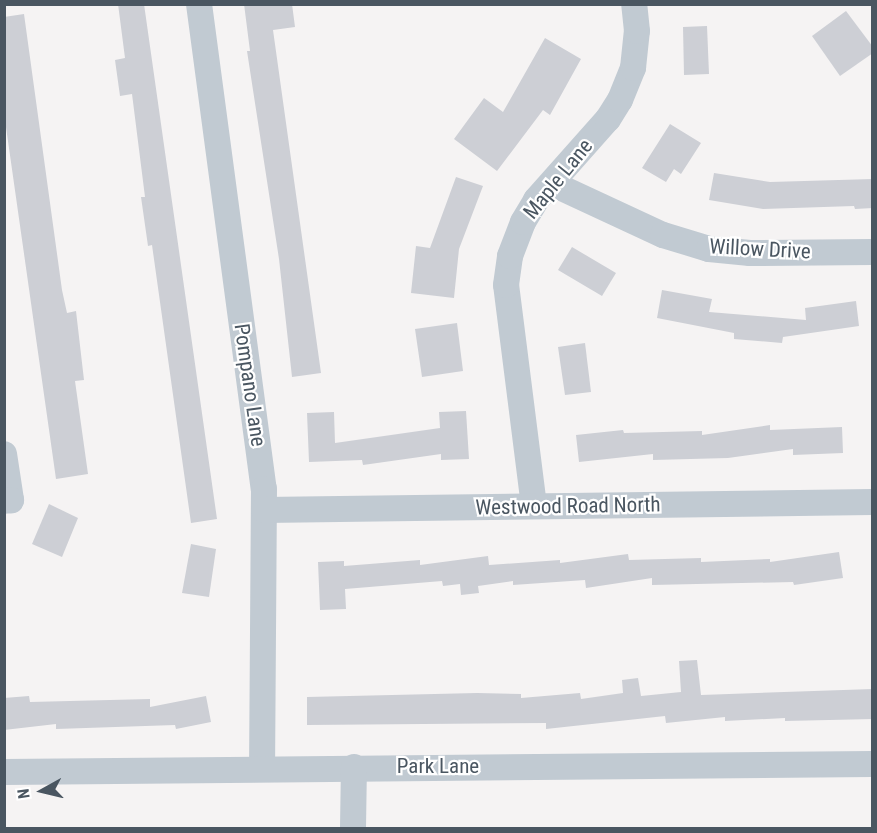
<!DOCTYPE html>
<html>
<head>
<meta charset="utf-8">
<style>
  body { margin:0 }
  #map { position:relative; width:877px; height:833px; overflow:hidden; background:#f5f3f3; font-family:"Roboto Condensed",sans-serif }
  div>[style] { position:absolute }
  .building>* { inset:0; background:#cdcfd5 }
  .minor>* { height:26px; margin:-13px; padding:0 13px; transform-origin:13px; border-radius:13px; background:#c1cad2 }
  span { translate:-50% -50%; white-space:nowrap; text-align:center; line-height:1.15; -webkit-text-stroke:4.5px #fff; paint-order:stroke }
  .street-label { font-size:21px; color:#4a5661 }
  .frame { position:absolute; inset:0; border:6px solid #4a5661; pointer-events:none }
  .north { position:absolute; left:12px; top:761px; width:60px; height:60px; -webkit-text-stroke:4px #fff; paint-order:stroke; rotate:262deg; font-size:16px; font-weight:700; line-height:24px; text-align:center; color:#4a5661 }
  .north::after { content:''; display:block; margin:auto; width:21px; height:27px; background:#4a5661; clip-path:polygon(50% 0,100% 100%,50% 72%,0 100%) }
</style>
</head>
<body>
<div id="map">
  <div class="building">
    <div style="clip-path:polygon(118px 4px,144px 4px,217px 519px,191px 523px,152px 245px,148px 246px,141px 197px,145px 197px,132px 94px,120px 96px,115px 60px,125px 58px)"></div>
    <div style="clip-path:polygon(244px 4px,292px 4px,295px 27px,273px 30px,321px 373px,292px 377px,279px 259px,247px 51px,250px 51px)"></div>
    <div style="clip-path:polygon(846px 11px,873px 47px,873px 53px,840px 76px,812px 36px)"></div>
    <div style="clip-path:polygon(24px 14px,62px 290px,67px 313px,76px 311px,84px 380px,75px 381px,88px 474px,56px 479px,4px 113px,4px 17px)"></div>
    <div style="clip-path:polygon(707px 26px,709px 74px,684px 75px,683px 27px)"></div>
    <div style="clip-path:polygon(545px 38px,581px 59px,550px 115px,543px 110px,497px 171px,454px 139px,484px 98px,503px 112px)"></div>
    <div style="clip-path:polygon(670px 124px,701px 143px,681px 174px,674px 169px,666px 182px,642px 168px)"></div>
    <div style="clip-path:polygon(714px 173px,770px 182px,873px 179px,873px 208px,855px 209px,854px 206px,763px 209px,709px 200px)"></div>
    <div style="clip-path:polygon(456px 177px,483px 186px,459px 249px,454px 298px,411px 293px,416px 246px,430px 248px)"></div>
    <div style="clip-path:polygon(572px 247px,616px 273px,602px 296px,558px 270px)"></div>
    <div style="clip-path:polygon(662px 290px,712px 299px,709px 312px,806px 320px,805px 308px,856px 301px,859px 326px,783px 337px,782px 343px,734px 339px,734px 333px,657px 318px)"></div>
    <div style="clip-path:polygon(457px 323px,463px 371px,422px 377px,415px 329px)"></div>
    <div style="clip-path:polygon(585px 343px,591px 392px,565px 395px,558px 347px)"></div>
    <div style="clip-path:polygon(466px 411px,469px 459px,441px 460px,441px 454px,363px 465px,362px 460px,309px 462px,307px 413px,334px 412px,335px 443px,440px 428px,439px 412px)"></div>
    <div style="clip-path:polygon(770px 425px,770px 430px,842px 427px,843px 453px,793px 455px,793px 449px,728px 458px,653px 460px,653px 454px,579px 462px,576px 435px,623px 430px,624px 433px,702px 431px,702px 435px)"></div>
    <div style="clip-path:polygon(49px 504px,78px 518px,62px 557px,32px 544px)"></div>
    <div style="clip-path:polygon(191px 544px,216px 549px,209px 597px,182px 593px)"></div>
    <div style="clip-path:polygon(839px 552px,843px 578px,794px 585px,793px 582px,652px 585px,652px 578px,586px 588px,585px 580px,513px 585px,513px 581px,478px 586px,479px 593px,461px 595px,460px 584px,443px 586px,442px 581px,345px 589px,346px 609px,320px 610px,318px 562px,344px 561px,344px 566px,420px 560px,420px 565px,488px 556px,489px 565px,560px 560px,560px 563px,628px 554px,629px 560px,701px 558px,701px 562px,770px 559px,770px 562px)"></div>
    <div style="clip-path:polygon(697px 660px,701px 695px,873px 689px,873px 719px,785px 721px,785px 718px,725px 721px,725px 717px,666px 723px,665px 716px,546px 729px,546px 723px,307px 725px,307px 697px,477px 693px,521px 694px,521px 698px,580px 693px,581px 699px,623px 693px,622px 680px,638px 678px,641px 696px,681px 692px,679px 661px)"></div>
    <div style="clip-path:polygon(29px 696px,30px 702px,150px 699px,150px 707px,206px 696px,211px 722px,176px 729px,175px 725px,56px 729px,56px 724px,4px 730px,4px 698px)"></div>
  </div>
  <div class="minor">
    <div style="left:199px;top:4px;width:489px;rotate:82.4deg"></div>
    <div style="left:264px;top:489px;width:279px;rotate:90.4deg"></div>
    <div style="left:553px;top:184px;width:121px;rotate:24.9deg"></div>
    <div style="left:663px;top:235px;width:48px;rotate:16.9deg"></div>
    <div style="left:709px;top:249px;width:41px;rotate:5.6deg"></div>
    <div style="left:750px;top:253px;width:122px;rotate:-0.5deg"></div>
    <div style="left:4px;top:454px;width:47px;rotate:81.3deg"></div>
    <div style="left:11px;top:500px;width:7px;rotate:172deg"></div>
    <div style="left:534px;top:506px;width:223px;rotate:-97.2deg"></div>
    <div style="left:506px;top:285px;width:29px;rotate:-82deg"></div>
    <div style="left:510px;top:256px;width:36px;rotate:-69deg"></div>
    <div style="left:523px;top:222px;width:26px;rotate:-59deg"></div>
    <div style="left:536px;top:200px;width:108px;rotate:-48.4deg"></div>
    <div style="left:608px;top:119px;width:22px;rotate:-58deg"></div>
    <div style="left:620px;top:100px;width:35px;rotate:-68deg"></div>
    <div style="left:633px;top:68px;width:37px;rotate:-84deg"></div>
    <div style="left:637px;top:31px;width:27px;rotate:-96deg"></div>
    <div style="left:264px;top:510px;width:608px;rotate:-0.75deg"></div>
    <div style="left:4px;top:772px;width:868px;rotate:-0.53deg"></div>
    <div style="left:353px;top:828px;width:61px;rotate:-89.1deg"></div>
  </div>
  <div class="street-label">
    <span style="left:558px;top:179px;rotate:-51deg">Maple Lane</span>
    <span style="left:760px;top:249px;rotate:3deg">Willow Drive</span>
    <span style="left:250px;top:385px;rotate:82deg">Pompano Lane</span>
    <span style="left:568px;top:506px;rotate:-1deg">Westwood Road North</span>
    <span style="left:438px;top:766px">Park Lane</span>
  </div>
  <div class="frame"></div>
  <div class="north">N</div>
</div>
</body>
</html>
